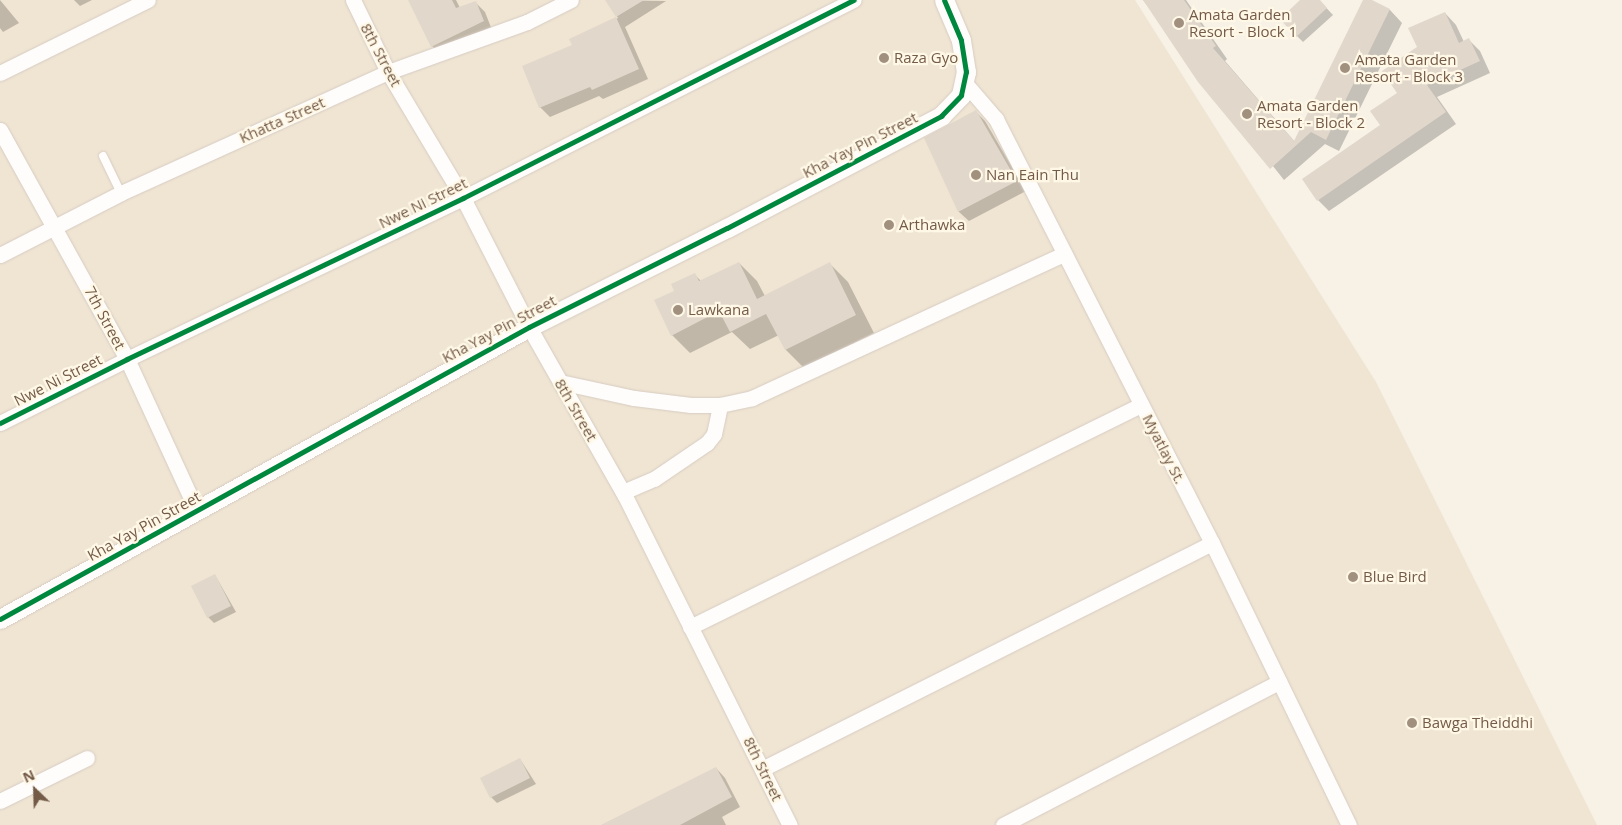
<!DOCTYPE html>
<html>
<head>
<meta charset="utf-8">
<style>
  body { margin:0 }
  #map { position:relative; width:1622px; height:825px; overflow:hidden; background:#f7f1e6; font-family:"Open Sans",sans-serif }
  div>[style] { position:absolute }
  .residential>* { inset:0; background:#f0e5d3 }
  .shadow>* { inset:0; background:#0003 }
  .building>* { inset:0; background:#e1d7cb }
  .roads { filter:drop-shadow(0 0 1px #d6ccc2) drop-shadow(0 0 1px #d6ccc2) }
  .service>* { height:8px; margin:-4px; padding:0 4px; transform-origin:4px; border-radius:4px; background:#fefdfb }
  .minor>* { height:15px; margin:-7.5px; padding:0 7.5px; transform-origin:7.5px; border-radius:7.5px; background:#fefdfb }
  .tertiary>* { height:19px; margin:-9.5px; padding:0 9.5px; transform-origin:9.5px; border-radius:9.5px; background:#fefdfb }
  .cycleway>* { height:5px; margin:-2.5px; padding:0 2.5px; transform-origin:2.5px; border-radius:2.5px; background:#00873e }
  .dots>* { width:14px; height:14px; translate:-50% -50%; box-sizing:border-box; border:2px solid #fff8e7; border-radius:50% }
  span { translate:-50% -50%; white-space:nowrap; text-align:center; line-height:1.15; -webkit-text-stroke:4.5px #fff8e7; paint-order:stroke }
  .poi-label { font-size:15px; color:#745b47 }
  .left { translate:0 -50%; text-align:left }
  .street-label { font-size:15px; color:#745b47 }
  .north { position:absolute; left:10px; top:765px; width:50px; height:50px; -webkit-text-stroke:4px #fff8e7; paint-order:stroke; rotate:336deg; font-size:14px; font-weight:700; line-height:20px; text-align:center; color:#745b47 }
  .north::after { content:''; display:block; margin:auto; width:18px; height:22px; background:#745b47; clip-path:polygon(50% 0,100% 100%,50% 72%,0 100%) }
</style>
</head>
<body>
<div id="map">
  <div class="residential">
    <div style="clip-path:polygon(0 0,1135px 0,1376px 382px,1597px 825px,0 825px)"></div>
  </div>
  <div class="shadow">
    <div style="clip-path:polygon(0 0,19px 23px,3px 32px,0 28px)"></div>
    <div style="clip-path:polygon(74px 0,92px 0,80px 6px)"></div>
    <div style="clip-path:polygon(414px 0,456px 0,460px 8px,476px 3px,485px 12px,492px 30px,441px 55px,432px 46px)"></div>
    <div style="clip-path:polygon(607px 0,666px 1px,625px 27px,648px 79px,603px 99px,599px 96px,550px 117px,540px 107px,574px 46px,571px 39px,618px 18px)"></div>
    <div style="clip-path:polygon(1143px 0,1186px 0,1227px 59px,1225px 61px,1295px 142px,1365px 0,1390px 10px,1402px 23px,1339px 151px,1325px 144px,1284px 180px)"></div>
    <div style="clip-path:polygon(1302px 0,1319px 0,1333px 15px,1303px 42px,1297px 36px)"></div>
    <div style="clip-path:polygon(1445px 13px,1456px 25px,1464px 42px,1469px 40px,1480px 51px,1490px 73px,1437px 97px,1456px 124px,1329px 211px,1318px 200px,1382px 126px,1418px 48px)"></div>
    <div style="clip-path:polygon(976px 112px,985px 121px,1026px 191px,969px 221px,959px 212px,926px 138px)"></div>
    <div style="clip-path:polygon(739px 263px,757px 281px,765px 296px,830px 264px,848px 282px,874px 333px,804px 368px,786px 350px,779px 335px,750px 349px,732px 332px,690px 353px,672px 335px,676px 292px,695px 275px,701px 281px)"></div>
    <div style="clip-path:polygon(215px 575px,236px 612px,214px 623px,208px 617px)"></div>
    <div style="clip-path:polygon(520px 759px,536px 784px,497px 803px,491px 797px)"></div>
    <div style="clip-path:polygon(716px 768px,725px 778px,740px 807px,722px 817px,726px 825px,602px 825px)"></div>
  </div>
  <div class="building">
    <div style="clip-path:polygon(408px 0,452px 0,456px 8px,476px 1px,484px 21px,431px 47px)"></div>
    <div style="clip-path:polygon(605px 0,644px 0,616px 17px)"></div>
    <div style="clip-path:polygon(1143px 0,1184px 0,1216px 46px,1213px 48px,1294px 141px,1363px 0,1372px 0,1390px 9px,1326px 140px,1311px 132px,1270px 169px,1198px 82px)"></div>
    <div style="clip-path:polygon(1300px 0,1320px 0,1327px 8px,1296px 37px,1280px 19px)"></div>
    <div style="clip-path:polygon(1445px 12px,1459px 43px,1469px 38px,1480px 61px,1427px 85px,1446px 112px,1317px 201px,1302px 179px,1380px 125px,1370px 111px,1397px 93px,1382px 71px,1417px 47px,1408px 28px)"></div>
    <div style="clip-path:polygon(616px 17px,639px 69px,592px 90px,590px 87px,539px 108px,522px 66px,572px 45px,569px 39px)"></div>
    <div style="clip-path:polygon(976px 110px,1017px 181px,958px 212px,924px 138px)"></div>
    <div style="clip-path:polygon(739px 262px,757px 299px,830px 262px,856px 315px,785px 350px,766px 314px,730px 332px,719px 311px,671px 336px,654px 300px,674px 291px,671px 284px,695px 273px,699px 281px)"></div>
    <div style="clip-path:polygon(215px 574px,231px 606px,207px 618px,191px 586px)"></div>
    <div style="clip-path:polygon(520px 758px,530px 778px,490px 798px,480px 778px)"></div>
    <div style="clip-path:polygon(716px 767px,732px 797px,680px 825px,601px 825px)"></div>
  </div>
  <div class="roads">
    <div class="service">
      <div style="left:103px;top:156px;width:41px;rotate:64.1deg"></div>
    </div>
    <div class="minor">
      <div style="left:353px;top:0;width:80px;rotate:64.1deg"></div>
      <div style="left:388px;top:72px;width:147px;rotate:59.2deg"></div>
      <div style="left:463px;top:198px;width:145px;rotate:62.9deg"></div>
      <div style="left:529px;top:327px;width:194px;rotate:60.4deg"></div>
      <div style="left:625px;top:496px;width:368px;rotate:63.4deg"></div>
      <div style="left:0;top:73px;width:165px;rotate:-26.3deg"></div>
      <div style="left:965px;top:83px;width:48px;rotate:49.3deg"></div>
      <div style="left:996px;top:119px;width:476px;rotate:63deg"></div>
      <div style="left:1212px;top:543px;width:314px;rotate:64.1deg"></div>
      <div style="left:0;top:130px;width:262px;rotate:61deg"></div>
      <div style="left:127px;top:359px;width:167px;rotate:65.3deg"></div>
      <div style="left:0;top:255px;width:136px;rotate:-27.1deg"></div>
      <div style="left:121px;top:193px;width:293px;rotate:-24.4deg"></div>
      <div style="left:388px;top:72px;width:148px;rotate:-19.8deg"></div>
      <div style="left:527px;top:22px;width:49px;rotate:-26.6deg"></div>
      <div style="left:560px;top:382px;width:76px;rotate:12.2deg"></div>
      <div style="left:634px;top:398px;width:57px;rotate:7deg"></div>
      <div style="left:691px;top:405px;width:29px"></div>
      <div style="left:720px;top:405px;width:33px;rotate:-12deg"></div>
      <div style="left:752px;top:398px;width:343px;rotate:-24.8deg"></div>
      <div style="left:0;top:423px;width:142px;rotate:-26.7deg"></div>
      <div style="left:127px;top:359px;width:373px;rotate:-25.6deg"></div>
      <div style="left:463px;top:198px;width:438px;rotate:-26.9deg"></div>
      <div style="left:623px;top:492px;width:34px;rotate:-23deg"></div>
      <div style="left:654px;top:479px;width:64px;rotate:-34.2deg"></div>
      <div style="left:707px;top:443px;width:11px;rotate:-52deg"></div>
      <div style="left:714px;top:434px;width:30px;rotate:-78deg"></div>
      <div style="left:690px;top:627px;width:503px;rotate:-26.21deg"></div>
      <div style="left:764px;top:768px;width:501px;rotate:-26.67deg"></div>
      <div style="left:0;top:801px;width:97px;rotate:-26.3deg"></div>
      <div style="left:1003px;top:825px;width:311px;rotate:-27.4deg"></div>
    </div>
    <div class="tertiary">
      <div style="left:0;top:619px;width:604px;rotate:-28.9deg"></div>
      <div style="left:529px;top:327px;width:221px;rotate:-26.6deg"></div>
      <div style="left:727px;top:228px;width:242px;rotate:-27.6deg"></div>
      <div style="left:941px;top:116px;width:29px;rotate:-46deg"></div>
      <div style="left:961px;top:95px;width:24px;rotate:-78deg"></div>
      <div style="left:966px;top:72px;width:32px;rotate:-99deg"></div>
      <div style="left:961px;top:40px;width:43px;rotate:-113deg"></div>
    </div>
  </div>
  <div class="cycleway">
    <div style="left:0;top:423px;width:142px;rotate:-26.7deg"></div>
    <div style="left:127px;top:359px;width:373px;rotate:-25.6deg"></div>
    <div style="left:463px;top:198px;width:438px;rotate:-26.9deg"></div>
    <div style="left:0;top:619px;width:604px;rotate:-28.9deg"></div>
    <div style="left:529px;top:327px;width:221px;rotate:-26.6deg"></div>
    <div style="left:727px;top:228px;width:242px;rotate:-27.6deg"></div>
    <div style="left:941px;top:116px;width:29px;rotate:-46deg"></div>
    <div style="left:961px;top:95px;width:24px;rotate:-78deg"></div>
    <div style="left:966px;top:72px;width:32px;rotate:-99deg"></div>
    <div style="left:961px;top:40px;width:43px;rotate:-113deg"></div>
  </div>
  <div class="dots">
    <div style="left:1179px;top:23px;background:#a2907f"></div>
    <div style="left:884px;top:58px;background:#a2907f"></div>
    <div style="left:1345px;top:68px;background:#a2907f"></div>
    <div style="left:1247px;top:114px;background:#a2907f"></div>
    <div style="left:976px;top:175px;background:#a2907f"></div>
    <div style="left:889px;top:225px;background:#a2907f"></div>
    <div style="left:678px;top:310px;background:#a2907f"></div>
    <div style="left:1353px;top:577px;background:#a2907f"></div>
    <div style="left:1412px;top:723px;background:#a2907f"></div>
  </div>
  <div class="poi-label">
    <span class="left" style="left:1189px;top:23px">Amata Garden<br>Resort - Block 1</span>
    <span class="left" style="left:894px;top:58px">Raza Gyo</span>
    <span class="left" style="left:1355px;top:68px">Amata Garden<br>Resort - Block 3</span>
    <span class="left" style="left:1257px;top:114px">Amata Garden<br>Resort - Block 2</span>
    <span class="left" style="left:986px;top:175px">Nan Eain Thu</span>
    <span class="left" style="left:899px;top:225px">Arthawka</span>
    <span class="left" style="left:688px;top:310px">Lawkana</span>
    <span class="left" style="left:1363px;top:577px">Blue Bird</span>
    <span class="left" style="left:1422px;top:723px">Bawga Theiddhi</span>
  </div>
  <div class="street-label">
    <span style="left:381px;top:55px;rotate:62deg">8th Street</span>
    <span style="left:282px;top:120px;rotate:-24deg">Khatta Street</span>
    <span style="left:860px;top:145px;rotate:-27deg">Kha Yay Pin Street</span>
    <span style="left:423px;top:203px;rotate:-26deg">Nwe Ni Street</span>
    <span style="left:105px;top:318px;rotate:62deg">7th Street</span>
    <span style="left:499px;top:329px;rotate:-28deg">Kha Yay Pin Street</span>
    <span style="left:58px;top:380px;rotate:-27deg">Nwe Ni Street</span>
    <span style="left:576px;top:410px;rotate:60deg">8th Street</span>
    <span style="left:1164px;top:449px;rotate:63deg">Myatlay St.</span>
    <span style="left:144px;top:526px;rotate:-29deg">Kha Yay Pin Street</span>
    <span style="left:763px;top:769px;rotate:64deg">8th Street</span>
  </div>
  <div class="north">N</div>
</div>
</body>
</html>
